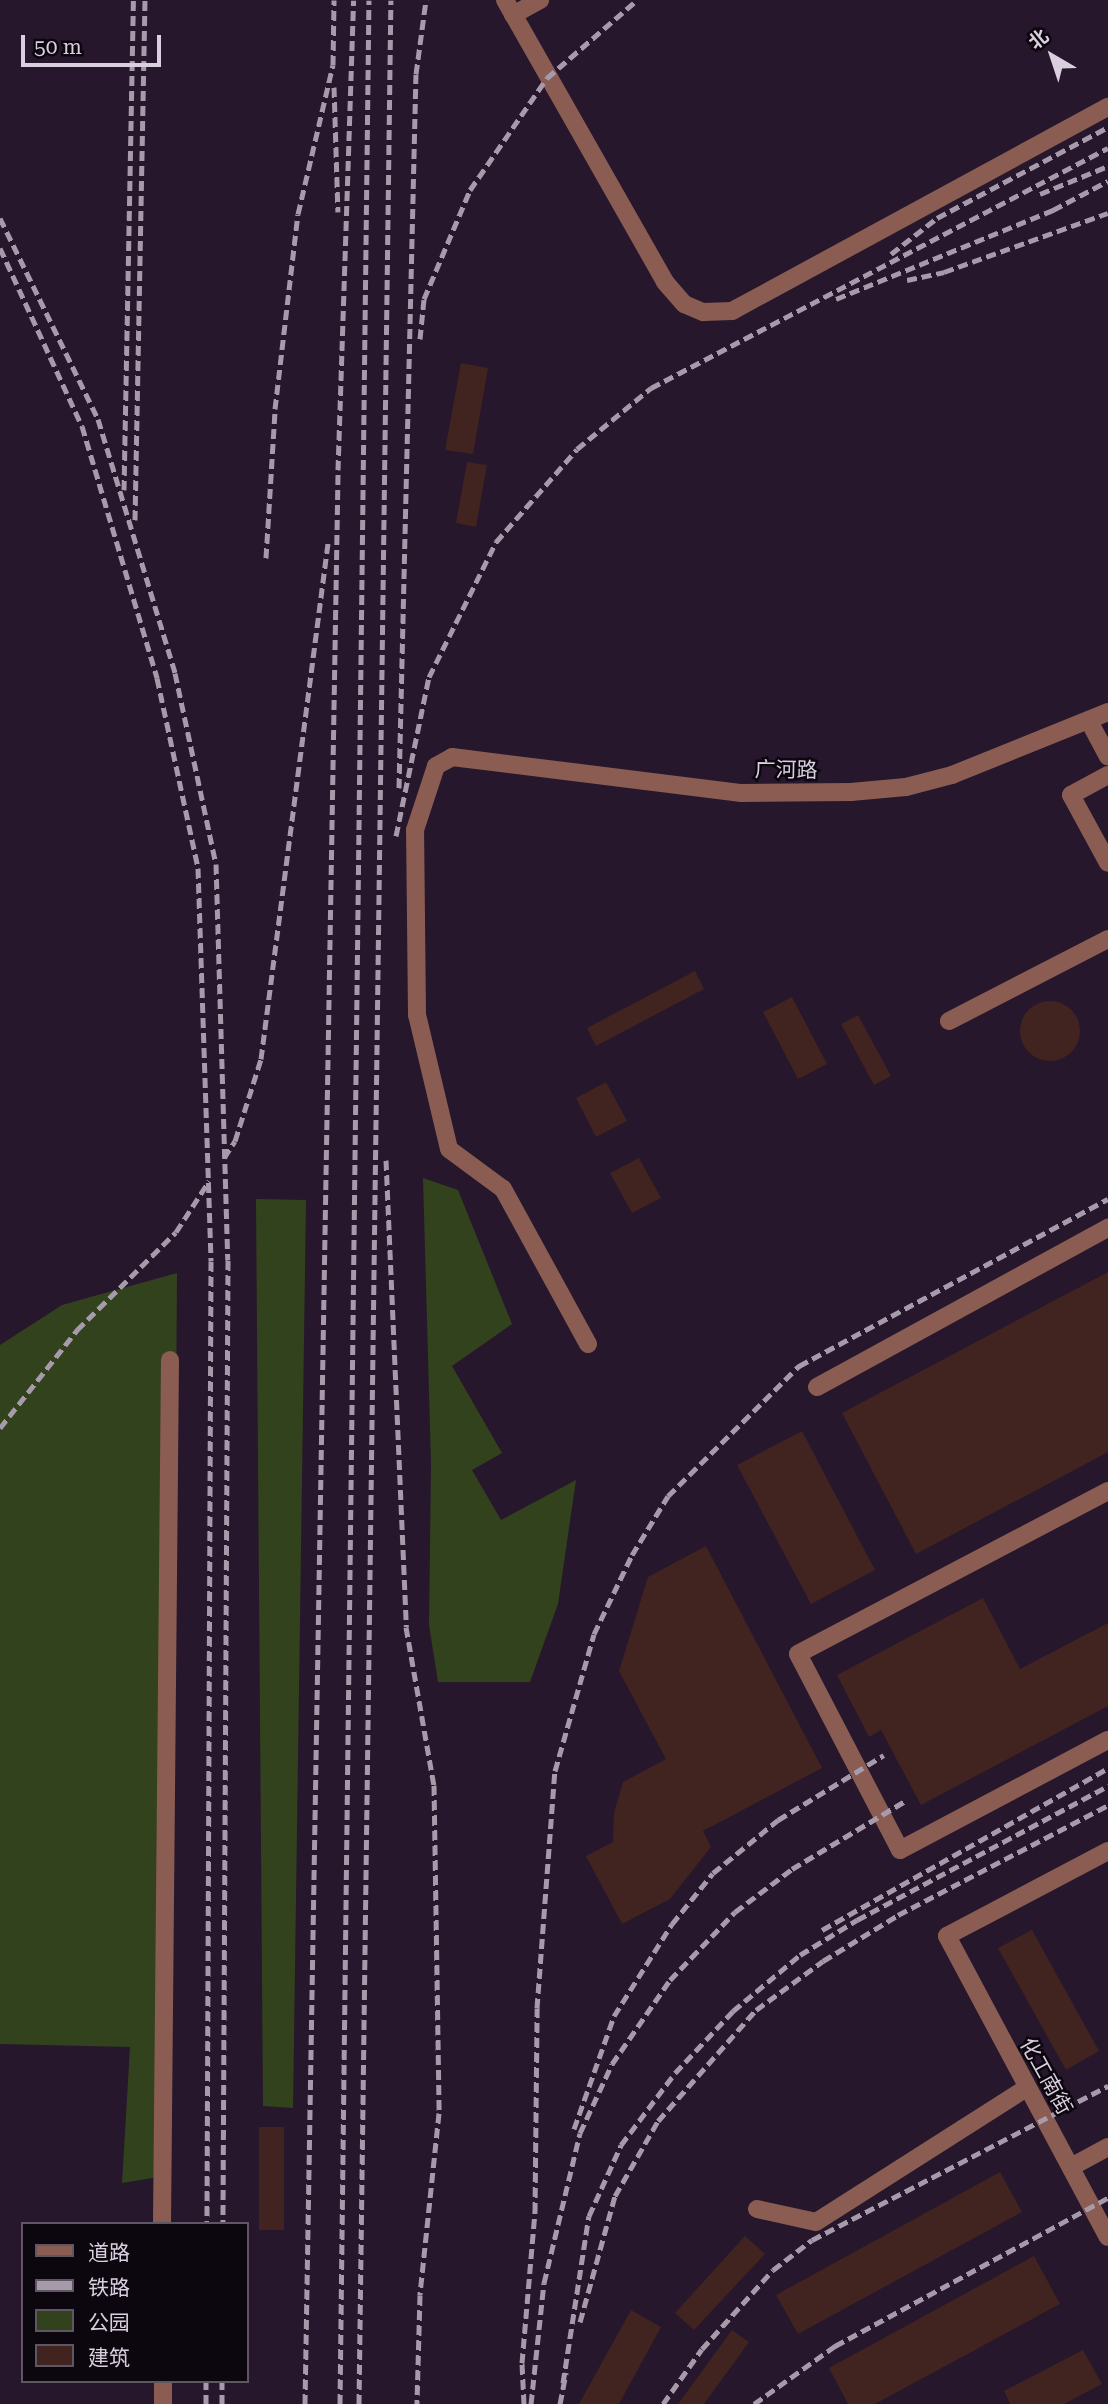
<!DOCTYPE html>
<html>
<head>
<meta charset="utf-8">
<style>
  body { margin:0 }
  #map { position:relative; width:1108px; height:2404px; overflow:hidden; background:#26172d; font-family:"Roboto Serif","Noto Sans SC",serif }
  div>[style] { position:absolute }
  .green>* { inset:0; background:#32421c }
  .building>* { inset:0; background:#412320 }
  .round { border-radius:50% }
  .minor>* { height:18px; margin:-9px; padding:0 9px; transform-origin:9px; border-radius:9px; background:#8b5d52 }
  .rail>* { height:5px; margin-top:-2.5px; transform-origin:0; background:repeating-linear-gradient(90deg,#a69aab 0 10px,transparent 0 15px) }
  span { translate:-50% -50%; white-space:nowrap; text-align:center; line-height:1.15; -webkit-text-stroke:5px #0c060f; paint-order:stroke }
  .street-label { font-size:21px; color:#d9cfde }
  .legend { position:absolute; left:21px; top:2222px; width:228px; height:161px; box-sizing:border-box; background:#0c060f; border:2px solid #5e5662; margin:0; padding:9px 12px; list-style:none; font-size:21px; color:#d9cfde }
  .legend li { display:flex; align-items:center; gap:14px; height:35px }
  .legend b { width:35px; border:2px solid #5e5662 }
  .north { position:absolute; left:1017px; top:21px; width:70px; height:70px; -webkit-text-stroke:5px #0c060f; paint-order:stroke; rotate:321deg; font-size:19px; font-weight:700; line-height:28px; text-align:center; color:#d9cfde }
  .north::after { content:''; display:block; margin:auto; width:24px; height:32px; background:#d9cfde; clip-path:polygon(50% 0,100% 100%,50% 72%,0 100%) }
  .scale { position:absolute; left:21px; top:35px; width:140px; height:32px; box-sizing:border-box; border:4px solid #d9cfde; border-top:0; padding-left:9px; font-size:21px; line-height:24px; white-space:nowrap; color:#d9cfde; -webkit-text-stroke:5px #0c060f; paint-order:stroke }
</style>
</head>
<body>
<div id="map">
  <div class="green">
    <div style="clip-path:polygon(423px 1178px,458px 1190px,512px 1324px,452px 1366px,502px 1453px,472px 1470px,501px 1520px,576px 1480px,558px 1604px,530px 1682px,438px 1682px,429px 1625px,431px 1464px)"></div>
    <div style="clip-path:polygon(256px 1199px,306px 1200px,293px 2108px,263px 2106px)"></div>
    <div style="clip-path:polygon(177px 1273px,171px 2175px,122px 2183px,130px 2047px,0 2044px,0 1345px,62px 1305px)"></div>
  </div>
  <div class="building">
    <div style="clip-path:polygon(461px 363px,488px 368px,473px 454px,445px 450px)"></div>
    <div style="clip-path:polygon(467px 462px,487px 465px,476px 527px,456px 523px)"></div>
    <div style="clip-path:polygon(695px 971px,704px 989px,596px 1046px,587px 1028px)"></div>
    <div style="clip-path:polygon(792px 997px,827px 1064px,798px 1079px,763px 1012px)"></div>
    <div class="round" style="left:1020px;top:1001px;width:60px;height:60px"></div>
    <div style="clip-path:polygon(858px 1015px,891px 1076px,874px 1085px,841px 1024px)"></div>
    <div style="clip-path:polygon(606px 1082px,627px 1121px,596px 1137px,576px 1098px)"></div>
    <div style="clip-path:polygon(639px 1158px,661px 1198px,632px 1213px,610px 1173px)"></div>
    <div style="clip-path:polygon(1108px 1272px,1108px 1452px,916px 1554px,842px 1413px)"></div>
    <div style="clip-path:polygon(802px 1431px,875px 1570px,811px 1604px,737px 1465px)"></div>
    <div style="clip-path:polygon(706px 1546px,822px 1768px,703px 1831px,711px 1847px,670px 1899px,622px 1924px,586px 1856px,613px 1842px,614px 1813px,623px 1782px,666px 1759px,619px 1671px,648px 1577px)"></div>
    <div style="clip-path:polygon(983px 1598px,1020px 1669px,1108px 1623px,1108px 1706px,921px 1805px,881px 1730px,869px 1737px,837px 1675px)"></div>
    <div style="clip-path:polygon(1032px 1930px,1099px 2051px,1066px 2070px,998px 1948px)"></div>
    <div style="clip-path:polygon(259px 2127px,284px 2127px,284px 2230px,259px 2230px)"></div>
    <div style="clip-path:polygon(1000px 2172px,1022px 2212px,798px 2334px,776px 2295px)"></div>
    <div style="clip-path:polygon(745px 2236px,765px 2254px,694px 2330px,675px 2313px)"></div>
    <div style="clip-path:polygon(1034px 2256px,1060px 2304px,875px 2404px,848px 2404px,829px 2368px)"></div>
    <div style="clip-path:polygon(631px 2310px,661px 2327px,619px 2404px,579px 2404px)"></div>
    <div style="clip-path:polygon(732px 2330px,749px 2342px,704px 2404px,678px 2404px)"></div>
    <div style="clip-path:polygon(1083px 2350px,1102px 2384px,1064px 2404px,1010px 2404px,1004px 2391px)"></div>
  </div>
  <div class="minor">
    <div style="left:505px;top:0;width:324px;rotate:60.4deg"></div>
    <div style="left:665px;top:282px;width:29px;rotate:49deg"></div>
    <div style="left:684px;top:304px;width:21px;rotate:23deg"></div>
    <div style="left:703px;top:312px;width:29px;rotate:-2deg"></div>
    <div style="left:732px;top:311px;width:428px;rotate:-28.5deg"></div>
    <div style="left:513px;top:15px;width:31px;rotate:-29deg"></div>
    <div style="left:1089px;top:721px;width:40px;rotate:62deg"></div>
    <div style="left:1108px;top:775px;width:42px;rotate:151.6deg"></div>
    <div style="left:1071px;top:795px;width:77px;rotate:61.4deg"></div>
    <div style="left:949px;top:1021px;width:179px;rotate:-27.3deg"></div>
    <div style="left:588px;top:1344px;width:177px;rotate:-118.7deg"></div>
    <div style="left:503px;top:1189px;width:67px;rotate:-143.5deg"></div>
    <div style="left:449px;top:1149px;width:138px;rotate:-103.4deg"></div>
    <div style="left:417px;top:1015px;width:185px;rotate:-90.6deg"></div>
    <div style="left:415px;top:830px;width:67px;rotate:-71.8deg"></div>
    <div style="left:436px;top:766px;width:18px;rotate:-29deg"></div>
    <div style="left:452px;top:757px;width:292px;rotate:7.1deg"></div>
    <div style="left:742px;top:793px;width:109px;rotate:-0.5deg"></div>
    <div style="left:851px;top:792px;width:55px;rotate:-5.2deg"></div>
    <div style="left:906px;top:787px;width:48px;rotate:-14.6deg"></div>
    <div style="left:952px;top:775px;width:168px;rotate:-22deg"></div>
    <div style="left:817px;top:1387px;width:332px;rotate:-28.7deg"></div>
    <div style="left:1108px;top:1491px;width:350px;rotate:152.3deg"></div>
    <div style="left:798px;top:1654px;width:221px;rotate:62.5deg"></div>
    <div style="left:900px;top:1850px;width:235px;rotate:-27.9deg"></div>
    <div style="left:1108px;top:1851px;width:182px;rotate:152.2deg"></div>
    <div style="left:947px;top:1936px;width:341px;rotate:61.9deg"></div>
    <div style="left:1071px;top:2167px;width:42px;rotate:-28.4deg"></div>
    <div style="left:757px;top:2209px;width:60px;rotate:12.4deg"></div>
    <div style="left:816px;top:2222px;width:248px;rotate:-32.5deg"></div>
    <div style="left:162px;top:2224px;width:864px;rotate:-89.47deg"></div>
    <div style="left:163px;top:2381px;width:23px;rotate:90deg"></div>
  </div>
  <div class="rail">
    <div style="left:334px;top:87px;width:125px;rotate:88.2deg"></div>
    <div style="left:1040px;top:194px;width:74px;rotate:-22.4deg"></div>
    <div style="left:0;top:218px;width:224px;rotate:64deg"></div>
    <div style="left:98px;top:419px;width:265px;rotate:73.1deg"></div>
    <div style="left:175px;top:673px;width:195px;rotate:77.9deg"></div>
    <div style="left:216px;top:864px;width:396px;rotate:88.3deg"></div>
    <div style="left:228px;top:1260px;width:964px;rotate:90.3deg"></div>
    <div style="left:0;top:248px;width:196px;rotate:65.3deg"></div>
    <div style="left:82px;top:426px;width:263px;rotate:73.4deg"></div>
    <div style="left:157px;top:678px;width:194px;rotate:77.8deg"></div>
    <div style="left:198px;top:868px;width:393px;rotate:88.1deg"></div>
    <div style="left:211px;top:1261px;width:963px;rotate:90.24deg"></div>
    <div style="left:891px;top:254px;width:58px;rotate:-38deg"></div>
    <div style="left:937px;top:218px;width:194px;rotate:-28deg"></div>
    <div style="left:907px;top:280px;width:38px;rotate:-12deg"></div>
    <div style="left:944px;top:272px;width:174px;rotate:-19.8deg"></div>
    <div style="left:836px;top:299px;width:235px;rotate:-22.3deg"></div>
    <div style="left:1053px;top:210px;width:62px;rotate:-27.8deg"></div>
    <div style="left:420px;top:339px;width:40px;rotate:-84.3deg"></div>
    <div style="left:424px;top:299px;width:118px;rotate:-67.1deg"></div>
    <div style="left:470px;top:190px;width:136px;rotate:-55.5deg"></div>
    <div style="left:547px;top:78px;width:119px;rotate:-40.9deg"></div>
    <div style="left:124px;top:490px;width:490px;rotate:-88.9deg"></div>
    <div style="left:135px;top:520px;width:520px;rotate:-88.9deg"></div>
    <div style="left:266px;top:558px;width:149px;rotate:-86.5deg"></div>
    <div style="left:275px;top:409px;width:196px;rotate:-83.3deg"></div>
    <div style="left:298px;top:214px;width:153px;rotate:-76.8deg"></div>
    <div style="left:333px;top:65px;width:65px;rotate:-89.1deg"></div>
    <div style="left:399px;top:788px;width:714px;rotate:-88.64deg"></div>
    <div style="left:416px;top:74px;width:75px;rotate:-82.3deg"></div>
    <div style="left:396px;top:836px;width:162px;rotate:-78.3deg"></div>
    <div style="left:429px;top:677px;width:151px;rotate:-63.6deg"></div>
    <div style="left:496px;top:542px;width:123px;rotate:-48.9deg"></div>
    <div style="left:577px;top:449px;width:96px;rotate:-39.5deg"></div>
    <div style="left:651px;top:388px;width:516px;rotate:-27.71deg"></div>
    <div style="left:224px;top:1158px;width:20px;rotate:-57deg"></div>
    <div style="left:235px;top:1141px;width:86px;rotate:-72.4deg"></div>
    <div style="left:261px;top:1059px;width:520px;rotate:-82.6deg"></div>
    <div style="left:386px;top:1160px;width:467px;rotate:87.5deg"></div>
    <div style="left:406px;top:1627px;width:160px;rotate:80deg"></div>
    <div style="left:434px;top:1785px;width:328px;rotate:89.1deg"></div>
    <div style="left:439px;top:2113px;width:183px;rotate:96deg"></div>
    <div style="left:420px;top:2295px;width:109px;rotate:91.6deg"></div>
    <div style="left:0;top:1428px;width:125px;rotate:-51.8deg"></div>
    <div style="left:77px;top:1330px;width:139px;rotate:-44.7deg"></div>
    <div style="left:176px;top:1232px;width:61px;rotate:-57.1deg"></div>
    <div style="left:822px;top:1930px;width:329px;rotate:-29.5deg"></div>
    <div style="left:574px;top:2129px;width:120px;rotate:-70.5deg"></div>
    <div style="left:614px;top:2016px;width:109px;rotate:-57.8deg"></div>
    <div style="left:672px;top:1924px;width:65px;rotate:-51.2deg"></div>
    <div style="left:713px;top:1873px;width:84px;rotate:-39.2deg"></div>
    <div style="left:778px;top:1820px;width:124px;rotate:-31.5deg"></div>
    <div style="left:580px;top:2322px;width:131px;rotate:-74.5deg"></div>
    <div style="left:615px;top:2196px;width:86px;rotate:-60.2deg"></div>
    <div style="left:658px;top:2121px;width:148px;rotate:-48.6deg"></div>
    <div style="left:756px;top:2010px;width:83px;rotate:-36.2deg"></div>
    <div style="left:823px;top:1961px;width:88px;rotate:-31.5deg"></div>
    <div style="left:898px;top:1915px;width:237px;rotate:-27.6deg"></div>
    <div style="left:563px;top:2383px;width:169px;rotate:-81.2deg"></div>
    <div style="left:589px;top:2216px;width:78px;rotate:-65.7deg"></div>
    <div style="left:621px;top:2145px;width:90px;rotate:-53.1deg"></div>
    <div style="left:675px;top:2073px;width:85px;rotate:-46.9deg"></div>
    <div style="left:733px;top:2011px;width:87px;rotate:-39.9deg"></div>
    <div style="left:800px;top:1955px;width:67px;rotate:-31.6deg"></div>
    <div style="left:857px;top:1920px;width:285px;rotate:-28.1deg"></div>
    <div style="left:206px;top:2404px;width:23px;rotate:-90deg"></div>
    <div style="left:222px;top:2404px;width:23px;rotate:-90deg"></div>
    <div style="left:305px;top:2404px;width:1934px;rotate:-89.02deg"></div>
    <div style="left:338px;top:470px;width:470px;rotate:-88.1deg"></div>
    <div style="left:340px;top:2404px;width:2404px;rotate:-89.31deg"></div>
    <div style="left:359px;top:2404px;width:2404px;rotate:-89.24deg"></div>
    <div style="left:524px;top:2404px;width:41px;rotate:-92.8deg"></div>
    <div style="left:522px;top:2363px;width:152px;rotate:-85.1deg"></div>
    <div style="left:535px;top:2212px;width:204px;rotate:-89.4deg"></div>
    <div style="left:537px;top:2008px;width:238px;rotate:-85.7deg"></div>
    <div style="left:555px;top:1771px;width:142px;rotate:-74.1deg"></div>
    <div style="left:594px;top:1634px;width:88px;rotate:-64.3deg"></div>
    <div style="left:632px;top:1555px;width:69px;rotate:-58.6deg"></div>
    <div style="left:668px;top:1496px;width:185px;rotate:-44.8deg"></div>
    <div style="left:799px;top:1366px;width:351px;rotate:-28.4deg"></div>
    <div style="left:531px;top:2404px;width:122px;rotate:-83.9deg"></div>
    <div style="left:544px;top:2283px;width:154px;rotate:-76.5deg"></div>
    <div style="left:580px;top:2133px;width:76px;rotate:-65.1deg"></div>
    <div style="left:612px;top:2064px;width:102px;rotate:-55.4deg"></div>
    <div style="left:670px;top:1980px;width:94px;rotate:-46.3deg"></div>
    <div style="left:735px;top:1912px;width:71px;rotate:-37deg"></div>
    <div style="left:792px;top:1869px;width:132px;rotate:-31deg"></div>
    <div style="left:560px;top:2404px;width:32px;rotate:-79deg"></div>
    <div style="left:663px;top:2404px;width:67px;rotate:-54.7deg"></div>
    <div style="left:702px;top:2349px;width:106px;rotate:-48.1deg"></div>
    <div style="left:773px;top:2270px;width:49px;rotate:-37.6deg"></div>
    <div style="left:812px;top:2240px;width:334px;rotate:-27.5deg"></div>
    <div style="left:754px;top:2404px;width:100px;rotate:-35.6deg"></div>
    <div style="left:835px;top:2346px;width:311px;rotate:-28.5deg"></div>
  </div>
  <div class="street-label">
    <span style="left:786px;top:770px;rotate:1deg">广河路</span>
    <span style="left:1046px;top:2076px;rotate:61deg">化工南街</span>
  </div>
  <ul class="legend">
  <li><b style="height:9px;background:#8b5d52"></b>道路</li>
  <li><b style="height:9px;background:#a69aab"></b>铁路</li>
  <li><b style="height:19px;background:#32421c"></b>公园</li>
  <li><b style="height:19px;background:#412320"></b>建筑</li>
  </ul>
  <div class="north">北</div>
  <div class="scale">50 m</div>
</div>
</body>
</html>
